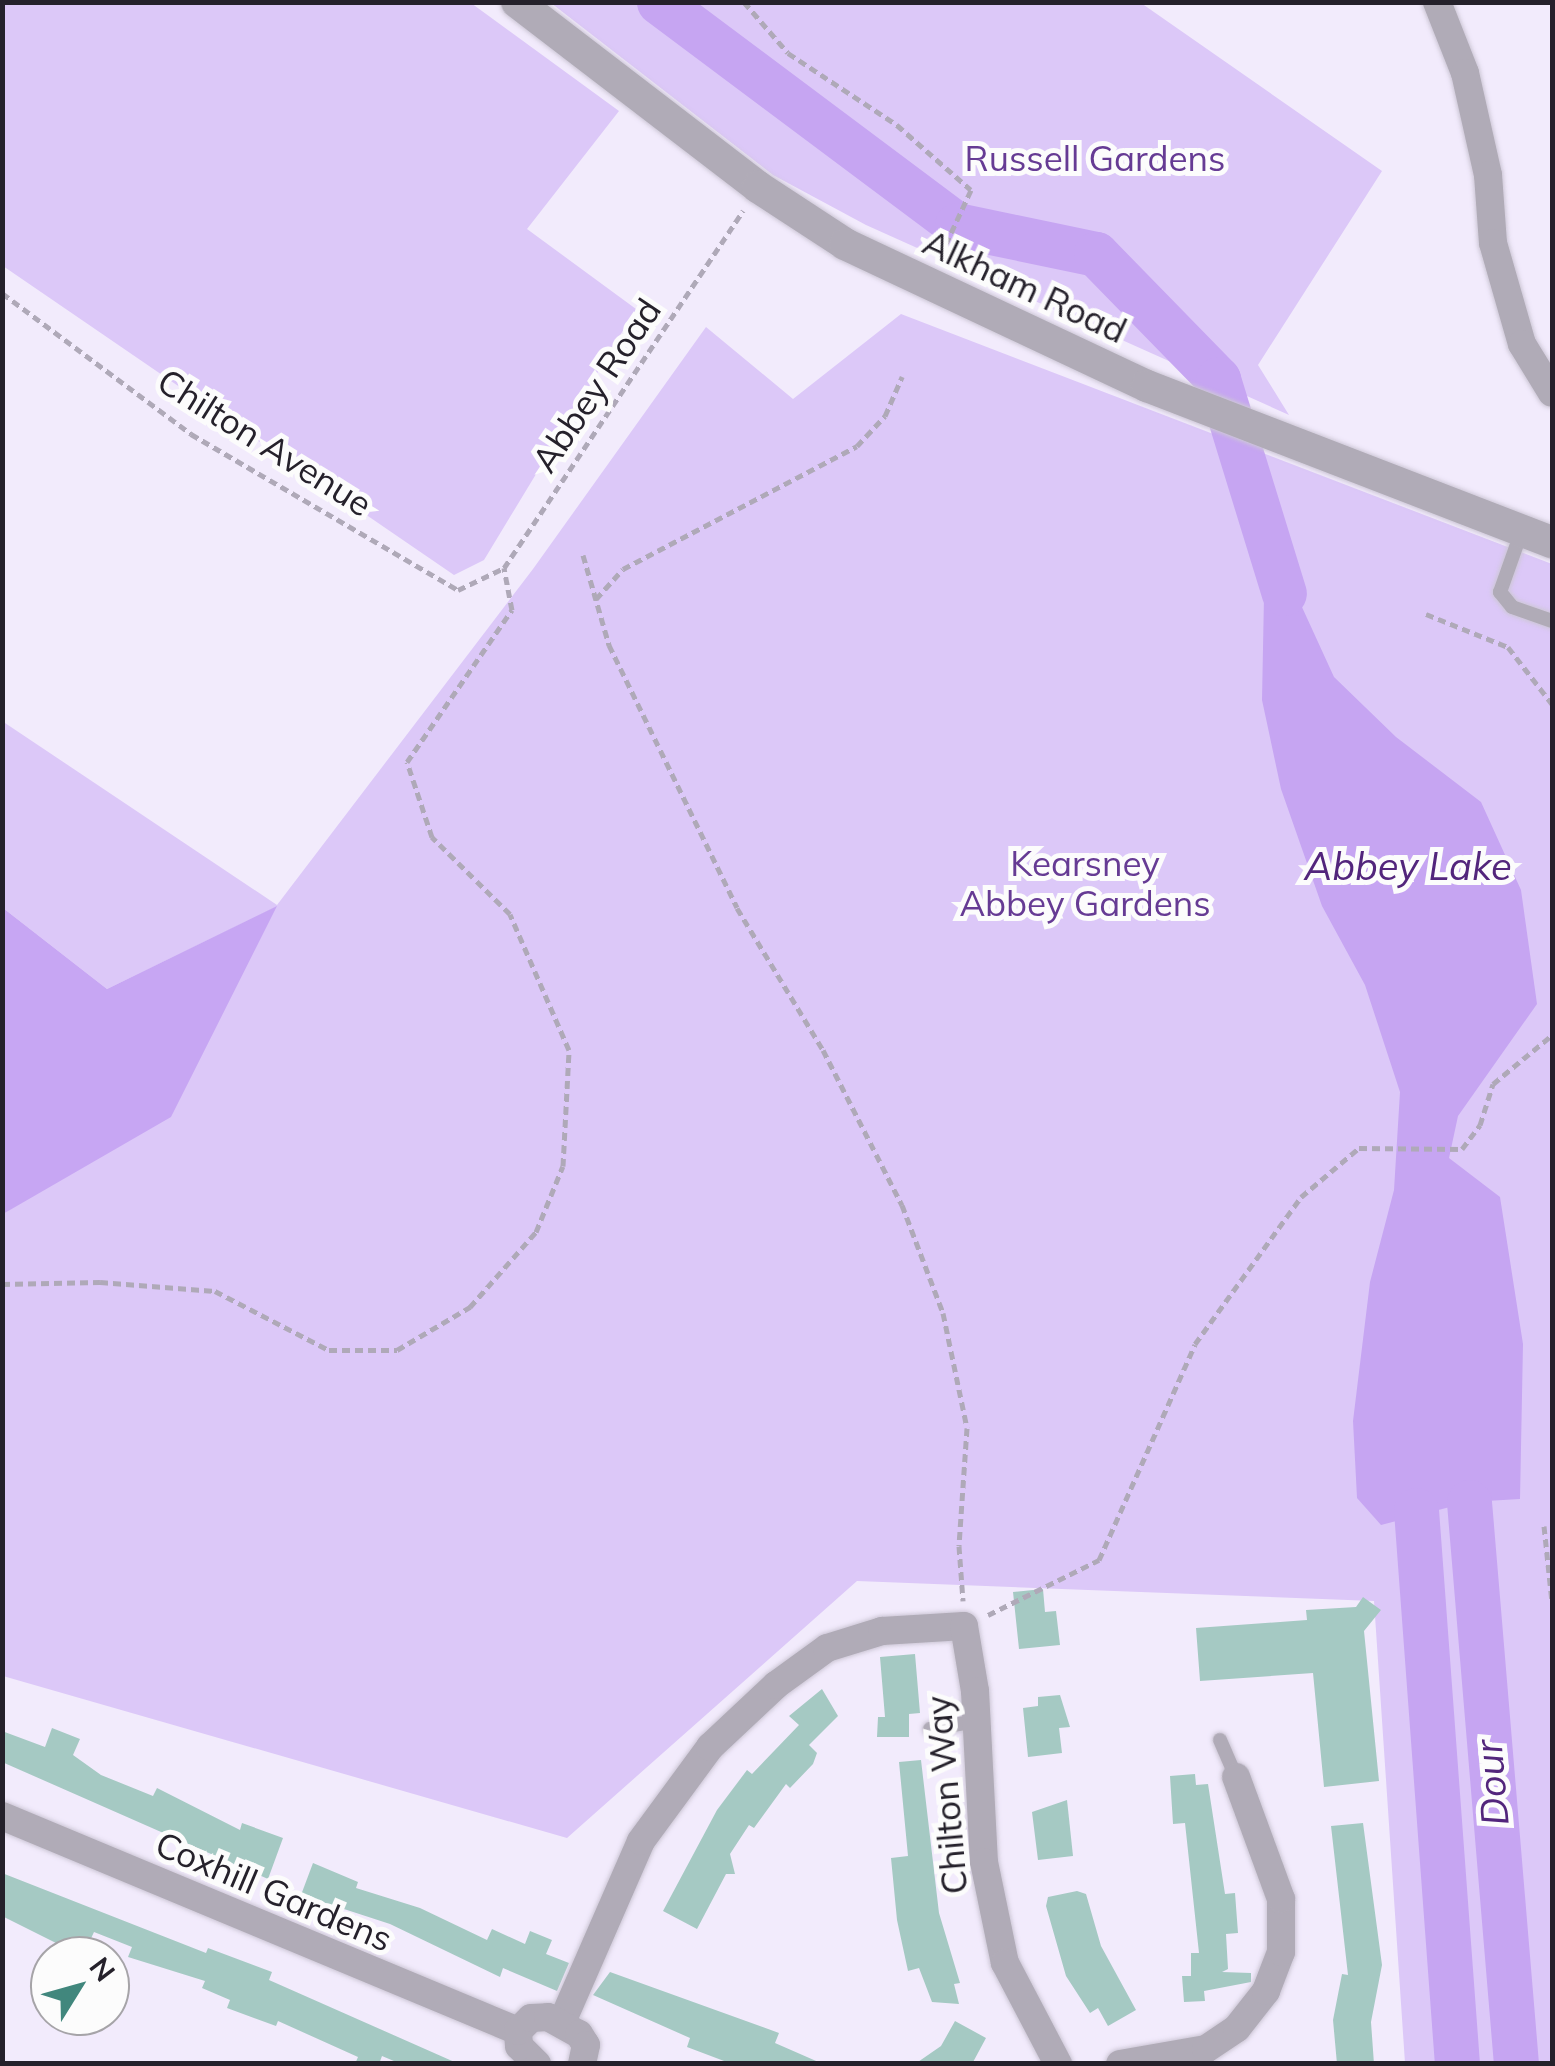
<!DOCTYPE html>
<html>
<head>
<meta charset="utf-8">
<style>
  body { margin:0 }
  #map { position:relative; width:1555px; height:2066px; overflow:hidden; background:#f2ebfc; font-family:Mulish,sans-serif }
  div>[style] { position:absolute }
  .green>* { inset:0; background:#dcc8f8 }
  .forest>* { inset:0; background:#c7a6f3 }
  .water>* { inset:0; background:#c6a5f2 }
  .river>* { height:45px; margin:-22.5px; padding:0 22.5px; transform-origin:22.5px; border-radius:22.5px; background:#c6a5f2 }
  .building>* { inset:0; background:#a5c9c3 }
  .path>* { height:5px; margin-top:-2.5px; transform-origin:0; background:repeating-linear-gradient(90deg,#afa9b8 0 8px,transparent 0 13px) }
  .roads { filter:drop-shadow(0 0 2px #cdc7d6) drop-shadow(0 0 2px #cdc7d6) }
  .service>* { height:14px; margin:-7px; padding:0 7px; transform-origin:7px; border-radius:7px; background:#b0abb7 }
  .minor>* { height:28px; margin:-14px; padding:0 14px; transform-origin:14px; border-radius:14px; background:#b0abb7 }
  .tertiary>* { height:32px; margin:-16px; padding:0 16px; transform-origin:16px; border-radius:16px; background:#b0abb7 }
  span { translate:-50% -50%; white-space:nowrap; text-align:center; line-height:1.15; -webkit-text-stroke:10px #fcfcfc; paint-order:stroke }
  .park-label { font-size:35px; color:#663b94 }
  .street-label { font-size:35px; color:#25212b }
  .water-label { font-size:38px; color:#52257c; font-style:italic }
  .frame { position:absolute; inset:0; border:5px solid #25212b; pointer-events:none }
  .north { position:absolute; left:30px; top:1936px; width:100px; height:100px; box-sizing:border-box; background:#fcfcfc; border:2px solid #a6a4a8; border-radius:50%; rotate:53deg; font-size:28px; font-weight:700; line-height:40px; text-align:center; color:#25212b }
  .north::after { content:''; display:block; margin:auto; width:35px; height:45px; background:#41877d; clip-path:polygon(50% 0,100% 100%,50% 72%,0 100%) }
</style>
</head>
<body>
<div id="map">
  <div class="green">
    <div style="clip-path:polygon(2px 3px,471px 3px,619px 111px,527px 229px,636px 309px,484px 560px,454px 575px,3px 266px)"></div>
    <div style="clip-path:polygon(551px 3px,1141px 3px,1382px 171px,1258px 365px,1289px 415px,866px 225px,773px 175px)"></div>
    <div style="clip-path:polygon(901px 314px,1552px 564px,1552px 2063px,1405px 2063px,1374px 1601px,857px 1581px,567px 1838px,3px 1676px,3px 1214px,27px 1198px,276px 907px,107px 989px,3px 908px,2px 721px,277px 905px,533px 569px,706px 327px,793px 399px)"></div>
  </div>
  <div class="forest">
    <div style="clip-path:polygon(277px 906px,171px 1117px,3px 1214px,3px 908px,107px 989px)"></div>
  </div>
  <div class="water">
    <div style="clip-path:polygon(1296px 594px,1334px 677px,1396px 737px,1481px 802px,1521px 890px,1537px 1004px,1458px 1116px,1449px 1158px,1500px 1197px,1523px 1344px,1520px 1499px,1469px 1502px,1381px 1525px,1357px 1498px,1353px 1421px,1370px 1282px,1394px 1190px,1400px 1092px,1365px 985px,1322px 906px,1281px 789px,1262px 700px,1264px 596px)"></div>
  </div>
  <div class="river">
    <div style="left:659px;top:2px;width:372px;rotate:36.8deg"></div>
    <div style="left:957px;top:225px;width:142px;rotate:11.8deg"></div>
    <div style="left:1096px;top:254px;width:175px;rotate:45.7deg"></div>
    <div style="left:1218px;top:379px;width:224px;rotate:72.9deg"></div>
    <div style="left:1469px;top:1502px;width:564px;rotate:85.22deg"></div>
    <div style="left:1416px;top:1510px;width:556px;rotate:85.77deg"></div>
  </div>
  <div class="building">
    <div style="clip-path:polygon(1043px 1589px,1045px 1612px,1056px 1611px,1060px 1645px,1019px 1649px,1013px 1592px)"></div>
    <div style="clip-path:polygon(1363px 1597px,1381px 1610px,1364px 1631px,1379px 1781px,1324px 1787px,1313px 1673px,1200px 1681px,1196px 1628px,1307px 1620px,1306px 1610px,1356px 1607px)"></div>
    <div style="clip-path:polygon(915px 1654px,920px 1713px,909px 1714px,909px 1737px,877px 1737px,878px 1717px,885px 1717px,880px 1657px)"></div>
    <div style="clip-path:polygon(822px 1689px,838px 1716px,809px 1745px,817px 1753px,813px 1764px,790px 1788px,786px 1784px,754px 1828px,749px 1825px,730px 1854px,735px 1874px,726px 1874px,697px 1929px,663px 1911px,717px 1810px,747px 1770px,752px 1774px,799px 1725px,789px 1716px)"></div>
    <div style="clip-path:polygon(1060px 1695px,1070px 1727px,1059px 1728px,1062px 1753px,1028px 1757px,1023px 1708px,1038px 1706px,1038px 1697px)"></div>
    <div style="clip-path:polygon(52px 1728px,80px 1739px,73px 1755px,101px 1775px,153px 1796px,157px 1788px,240px 1830px,242px 1823px,283px 1838px,268px 1879px,2px 1762px,2px 1731px,45px 1747px)"></div>
    <div style="clip-path:polygon(921px 1760px,939px 1913px,960px 1983px,954px 1984px,959px 2004px,932px 2002px,919px 1968px,908px 1971px,897px 1920px,891px 1858px,908px 1856px,899px 1762px)"></div>
    <div style="clip-path:polygon(1195px 1774px,1196px 1785px,1208px 1784px,1225px 1894px,1235px 1893px,1238px 1933px,1226px 1934px,1228px 1969px,1222px 1972px,1251px 1973px,1251px 1982px,1204px 1991px,1205px 2001px,1184px 2002px,1182px 1976px,1191px 1976px,1191px 1953px,1199px 1953px,1185px 1823px,1173px 1824px,1170px 1776px)"></div>
    <div style="clip-path:polygon(1067px 1800px,1073px 1856px,1038px 1860px,1032px 1812px)"></div>
    <div style="clip-path:polygon(1363px 1823px,1382px 1965px,1371px 2022px,1374px 2064px,1337px 2064px,1333px 2020px,1342px 1974px,1348px 1975px,1331px 1826px)"></div>
    <div style="clip-path:polygon(313px 1863px,358px 1882px,356px 1888px,420px 1908px,487px 1940px,492px 1929px,525px 1944px,530px 1931px,552px 1940px,546px 1954px,569px 1963px,557px 1991px,503px 1968px,500px 1977px,390px 1924px,301px 1895px)"></div>
    <div style="clip-path:polygon(2px 1873px,206px 1953px,208px 1948px,272px 1972px,269px 1980px,459px 2064px,401px 2064px,382px 2056px,379px 2064px,355px 2064px,358px 2057px,278px 2021px,276px 2026px,227px 2008px,230px 2000px,202px 1988px,205px 1981px,128px 1957px,132px 1947px,94px 1932px,87px 1947px,67px 1939px,64px 1947px,2px 1916px)"></div>
    <div style="clip-path:polygon(1077px 1891px,1086px 1894px,1101px 1946px,1136px 2010px,1108px 2026px,1098px 2008px,1090px 2013px,1066px 1976px,1046px 1906px,1048px 1897px)"></div>
    <div style="clip-path:polygon(610px 1972px,779px 2033px,775px 2043px,823px 2064px,732px 2064px,687px 2047px,690px 2038px,593px 1995px)"></div>
    <div style="clip-path:polygon(955px 2021px,986px 2038px,972px 2064px,915px 2064px,941px 2046px)"></div>
  </div>
  <div class="path">
    <div style="left:744px;top:2px;width:67px;rotate:49.2deg"></div>
    <div style="left:788px;top:53px;width:131px;rotate:33.4deg"></div>
    <div style="left:897px;top:125px;width:98px;rotate:41.3deg"></div>
    <div style="left:971px;top:190px;width:76px;rotate:114.9deg"></div>
    <div style="left:2px;top:293px;width:236px;rotate:36.7deg"></div>
    <div style="left:191px;top:434px;width:309px;rotate:30.3deg"></div>
    <div style="left:458px;top:590px;width:51px;rotate:-25.6deg"></div>
    <div style="left:504px;top:568px;width:430px;rotate:-56.2deg"></div>
    <div style="left:583px;top:555px;width:94px;rotate:73.9deg"></div>
    <div style="left:609px;top:645px;width:292px;rotate:64deg"></div>
    <div style="left:737px;top:908px;width:166px;rotate:58.8deg"></div>
    <div style="left:823px;top:1050px;width:174px;rotate:63deg"></div>
    <div style="left:902px;top:1205px;width:116px;rotate:69.2deg"></div>
    <div style="left:943px;top:1313px;width:117px;rotate:78.2deg"></div>
    <div style="left:967px;top:1428px;width:118px;rotate:93.9deg"></div>
    <div style="left:959px;top:1546px;width:55px;rotate:85.8deg"></div>
    <div style="left:596px;top:599px;width:40px;rotate:-48deg"></div>
    <div style="left:623px;top:569px;width:264px;rotate:-27.7deg"></div>
    <div style="left:857px;top:446px;width:41px;rotate:-47deg"></div>
    <div style="left:885px;top:416px;width:43px;rotate:-66.4deg"></div>
    <div style="left:1426px;top:614px;width:88px;rotate:21.9deg"></div>
    <div style="left:1508px;top:647px;width:72px;rotate:52.3deg"></div>
    <div style="left:2px;top:1284px;width:98px;rotate:-1.2deg"></div>
    <div style="left:100px;top:1282px;width:115px;rotate:4.5deg"></div>
    <div style="left:215px;top:1291px;width:128px;rotate:27.4deg"></div>
    <div style="left:329px;top:1350px;width:68px"></div>
    <div style="left:397px;top:1350px;width:85px;rotate:-30.5deg"></div>
    <div style="left:470px;top:1307px;width:100px;rotate:-48.7deg"></div>
    <div style="left:536px;top:1232px;width:71px;rotate:-67.8deg"></div>
    <div style="left:563px;top:1166px;width:116px;rotate:-87deg"></div>
    <div style="left:569px;top:1050px;width:148px;rotate:-113.5deg"></div>
    <div style="left:510px;top:914px;width:110px;rotate:-135.4deg"></div>
    <div style="left:432px;top:837px;width:79px;rotate:-108.4deg"></div>
    <div style="left:407px;top:762px;width:185px;rotate:-55.4deg"></div>
    <div style="left:512px;top:610px;width:43px;rotate:-100.8deg"></div>
    <div style="left:1544px;top:1526px;width:76px;rotate:84deg"></div>
    <div style="left:988px;top:1615px;width:124px;rotate:-26.4deg"></div>
    <div style="left:1099px;top:1560px;width:236px;rotate:-66deg"></div>
    <div style="left:1195px;top:1344px;width:181px;rotate:-54.2deg"></div>
    <div style="left:1301px;top:1197px;width:76px;rotate:-40.2deg"></div>
    <div style="left:1359px;top:1148px;width:103px;rotate:0.6deg"></div>
    <div style="left:1462px;top:1149px;width:30px;rotate:-53deg"></div>
    <div style="left:1480px;top:1125px;width:43px;rotate:-72.4deg"></div>
    <div style="left:1493px;top:1084px;width:77px;rotate:-39.7deg"></div>
  </div>
  <div class="roads">
    <div class="service">
      <div style="left:1522px;top:530px;width:66px;rotate:109.5deg"></div>
      <div style="left:1500px;top:592px;width:19px;rotate:51deg"></div>
      <div style="left:1512px;top:607px;width:42px;rotate:19.3deg"></div>
      <div style="left:930px;top:1729px;width:48px;rotate:-9.7deg"></div>
      <div style="left:1220px;top:1740px;width:40px;rotate:66.6deg"></div>
    </div>
    <div class="minor">
      <div style="left:1437px;top:2px;width:76px;rotate:68.5deg"></div>
      <div style="left:1465px;top:73px;width:105px;rotate:77.3deg"></div>
      <div style="left:1488px;top:175px;width:68px;rotate:85.8deg"></div>
      <div style="left:1493px;top:243px;width:105px;rotate:74deg"></div>
      <div style="left:1522px;top:344px;width:57px;rotate:58.5deg"></div>
      <div style="left:2px;top:1816px;width:559px;rotate:22.62deg"></div>
      <div style="left:562px;top:2022px;width:197px;rotate:-66.4deg"></div>
      <div style="left:641px;top:1841px;width:117px;rotate:-53.7deg"></div>
      <div style="left:710px;top:1747px;width:91px;rotate:-43.2deg"></div>
      <div style="left:776px;top:1685px;width:63px;rotate:-36deg"></div>
      <div style="left:827px;top:1648px;width:58px;rotate:-17.2deg"></div>
      <div style="left:882px;top:1631px;width:82px;rotate:-3.5deg"></div>
      <div style="left:964px;top:1626px;width:66px;rotate:80.4deg"></div>
      <div style="left:975px;top:1691px;width:171px;rotate:87deg"></div>
      <div style="left:984px;top:1862px;width:103px;rotate:78.3deg"></div>
      <div style="left:1005px;top:1963px;width:114px;rotate:62.3deg"></div>
      <div style="left:537px;top:2064px;width:25px;rotate:-135deg"></div>
      <div style="left:519px;top:2046px;width:15px;rotate:-94deg"></div>
      <div style="left:518px;top:2031px;width:18px;rotate:-45deg"></div>
      <div style="left:531px;top:2018px;width:17px;rotate:-3deg"></div>
      <div style="left:548px;top:2017px;width:35px;rotate:29deg"></div>
      <div style="left:579px;top:2034px;width:13px;rotate:58deg"></div>
      <div style="left:586px;top:2045px;width:19px;rotate:102deg"></div>
      <div style="left:1120px;top:2064px;width:87px;rotate:-9.9deg"></div>
      <div style="left:1206px;top:2049px;width:37px;rotate:-34deg"></div>
      <div style="left:1237px;top:2028px;width:47px;rotate:-51.9deg"></div>
      <div style="left:1266px;top:1991px;width:42px;rotate:-69deg"></div>
      <div style="left:1281px;top:1952px;width:53px;rotate:-90deg"></div>
      <div style="left:1281px;top:1899px;width:130px;rotate:-110.2deg"></div>
    </div>
    <div class="tertiary">
      <div style="left:517px;top:2px;width:304px;rotate:37.5deg"></div>
      <div style="left:758px;top:187px;width:104px;rotate:33.2deg"></div>
      <div style="left:845px;top:244px;width:334px;rotate:25.2deg"></div>
      <div style="left:1147px;top:386px;width:434px;rotate:21.1deg"></div>
    </div>
  </div>
  <div class="park-label">
    <span style="left:1095px;top:158px">Russell Gardens</span>
    <span style="left:1085px;top:883px">Kearsney<br>Abbey Gardens</span>
  </div>
  <div class="street-label">
    <span style="left:1025px;top:286px;rotate:25deg">Alkham Road</span>
    <span style="left:596px;top:385px;rotate:-56deg">Abbey Road</span>
    <span style="left:265px;top:442px;rotate:32deg">Chilton Avenue</span>
    <span style="left:946px;top:1795px;rotate:-95deg">Chilton Way</span>
    <span style="left:274px;top:1891px;rotate:23deg">Coxhill Gardens</span>
  </div>
  <div class="water-label">
    <span style="left:1408px;top:867px">Abbey Lake</span>
    <span style="left:1492px;top:1783px;rotate:-95deg">Dour</span>
  </div>
  <div class="frame"></div>
  <div class="north">N</div>
</div>
</body>
</html>
